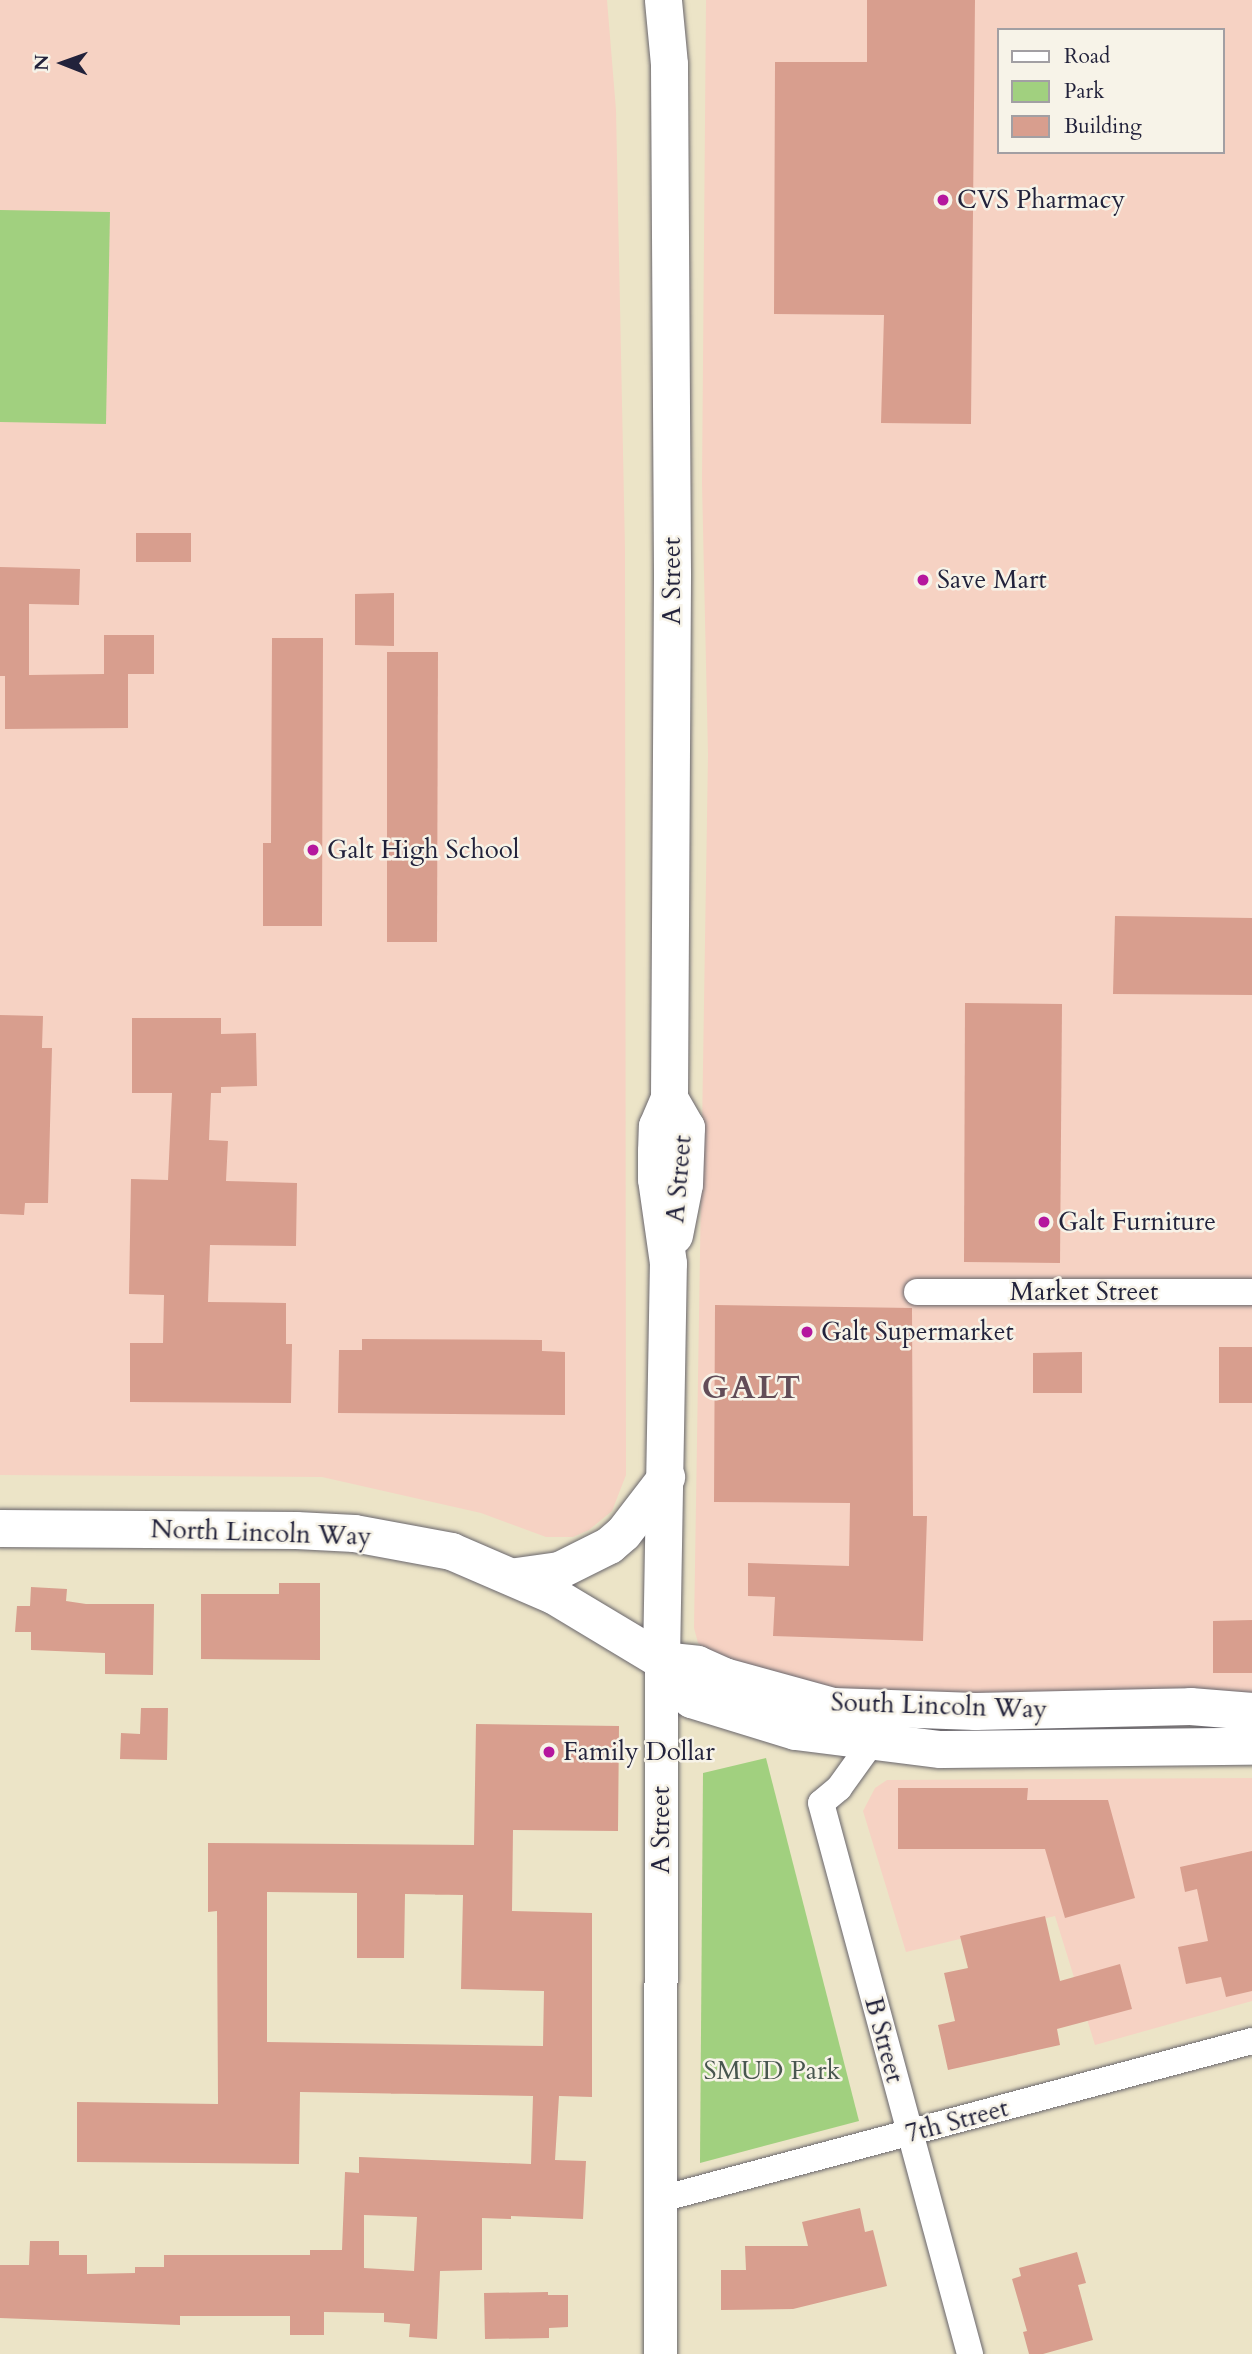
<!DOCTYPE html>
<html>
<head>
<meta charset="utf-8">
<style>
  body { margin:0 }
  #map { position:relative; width:1252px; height:2354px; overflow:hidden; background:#ece4c7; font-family:Cardo,serif }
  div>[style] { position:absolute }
  .built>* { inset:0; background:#f6d2c3 }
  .green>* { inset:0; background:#a1d07f }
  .building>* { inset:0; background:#d89e8e }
  .roads { filter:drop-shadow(0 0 2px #69666c) drop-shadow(0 0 2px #69666c) }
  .minor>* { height:26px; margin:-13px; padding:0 13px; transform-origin:13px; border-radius:13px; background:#fff }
  .tertiary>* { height:33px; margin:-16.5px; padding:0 16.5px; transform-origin:16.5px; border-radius:16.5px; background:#fff }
  .secondary>* { height:37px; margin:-18.5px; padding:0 18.5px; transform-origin:18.5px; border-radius:18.5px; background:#fff }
  .dots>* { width:19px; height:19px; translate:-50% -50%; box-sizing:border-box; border:4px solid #f7f3e8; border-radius:50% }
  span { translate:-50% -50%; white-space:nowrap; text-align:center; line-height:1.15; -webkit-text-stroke:5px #f7f3e8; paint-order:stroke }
  .poi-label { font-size:26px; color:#22223b }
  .left { translate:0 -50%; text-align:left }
  .street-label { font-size:26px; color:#22223b }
  .park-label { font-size:26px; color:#48564f }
  .district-label { font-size:33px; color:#624d58; font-weight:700; letter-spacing:2px }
  .legend { position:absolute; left:997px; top:28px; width:228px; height:126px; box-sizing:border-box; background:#f7f3e8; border:2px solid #a29fa3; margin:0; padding:9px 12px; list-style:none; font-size:21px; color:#22223b }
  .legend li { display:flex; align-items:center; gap:14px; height:35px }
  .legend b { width:35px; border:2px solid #a29fa3 }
  .north { position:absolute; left:28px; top:28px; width:70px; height:70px; -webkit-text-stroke:5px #f7f3e8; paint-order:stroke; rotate:271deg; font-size:19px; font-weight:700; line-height:28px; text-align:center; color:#22223b }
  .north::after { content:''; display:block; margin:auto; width:24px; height:32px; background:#22223b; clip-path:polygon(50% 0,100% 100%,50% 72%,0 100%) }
</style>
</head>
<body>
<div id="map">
  <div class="built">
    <div style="clip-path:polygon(0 0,607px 0,616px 110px,625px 550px,626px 1475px,612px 1511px,589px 1530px,573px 1537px,546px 1537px,481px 1513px,322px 1477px,0 1475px)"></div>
    <div style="clip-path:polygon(evenodd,706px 0,1252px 0,1252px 1699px,896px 1692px,802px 1686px,719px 1659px,698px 1643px,694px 1628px,708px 754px,702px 483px,706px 0,998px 30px,1222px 30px,1222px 152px,998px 152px,998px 30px)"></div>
    <div style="clip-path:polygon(1252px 1778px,1252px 2001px,1095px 2045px,1055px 1916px,906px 1952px,863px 1811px,875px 1788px,887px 1780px)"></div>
  </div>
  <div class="green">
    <div style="clip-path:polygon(0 210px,110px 212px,106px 424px,0 422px)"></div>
    <div style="clip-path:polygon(766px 1758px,859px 2121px,700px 2163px,703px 1773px)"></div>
  </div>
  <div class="building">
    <div style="clip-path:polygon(867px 0,975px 0,971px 424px,881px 423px,884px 315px,774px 314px,775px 62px,867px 62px)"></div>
    <div style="clip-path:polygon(136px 533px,191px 533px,191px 562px,136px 562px)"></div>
    <div style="clip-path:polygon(0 567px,80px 569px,79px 605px,29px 604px,29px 675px,104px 674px,104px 635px,154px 635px,154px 674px,128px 674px,128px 728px,5px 729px,5px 676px,0 676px)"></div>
    <div style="clip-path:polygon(394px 593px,394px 646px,355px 645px,355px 594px)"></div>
    <div style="clip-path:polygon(272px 638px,323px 638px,322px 926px,263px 926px,263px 843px,271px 843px)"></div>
    <div style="clip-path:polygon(387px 652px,438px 652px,437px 942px,387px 942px)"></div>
    <div style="clip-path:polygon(1115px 916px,1252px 918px,1252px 995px,1113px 994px)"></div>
    <div style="clip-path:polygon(965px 1003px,1062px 1004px,1060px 1263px,964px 1262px)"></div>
    <div style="clip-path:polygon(0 1015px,43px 1016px,42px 1048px,52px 1048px,48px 1203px,25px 1203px,24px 1215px,0 1214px)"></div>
    <div style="clip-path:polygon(132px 1018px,221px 1018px,221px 1034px,256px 1033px,257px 1086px,221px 1087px,221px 1093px,211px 1093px,209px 1140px,228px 1141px,226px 1181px,297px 1183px,296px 1246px,210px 1245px,208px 1302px,286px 1303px,286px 1344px,292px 1344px,291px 1403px,130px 1402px,130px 1343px,163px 1343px,164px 1295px,129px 1294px,131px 1179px,168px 1180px,172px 1093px,132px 1093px)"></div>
    <div style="clip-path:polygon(715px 1305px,912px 1308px,913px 1516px,927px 1516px,923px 1641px,773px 1636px,775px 1597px,748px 1596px,748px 1563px,849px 1566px,850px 1503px,714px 1502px)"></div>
    <div style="clip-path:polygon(362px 1339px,542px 1340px,542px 1351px,565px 1352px,565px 1415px,338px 1413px,339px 1350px,362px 1350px)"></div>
    <div style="clip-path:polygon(1219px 1347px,1252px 1347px,1252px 1403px,1219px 1403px)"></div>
    <div style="clip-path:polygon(1082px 1352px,1082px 1393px,1033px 1393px,1033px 1353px)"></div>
    <div style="clip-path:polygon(279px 1583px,320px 1583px,320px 1660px,201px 1659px,201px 1594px,279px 1594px)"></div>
    <div style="clip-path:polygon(31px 1587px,67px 1589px,66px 1601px,86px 1604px,154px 1604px,153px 1675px,105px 1674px,105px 1653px,31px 1650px,31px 1632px,15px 1632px,17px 1606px,30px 1606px)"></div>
    <div style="clip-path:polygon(1252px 1620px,1252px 1673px,1213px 1673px,1213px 1621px)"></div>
    <div style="clip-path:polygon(141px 1708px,168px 1708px,167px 1760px,120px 1759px,121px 1733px,140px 1734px)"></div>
    <div style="clip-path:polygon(evenodd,476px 1724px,619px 1726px,618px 1831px,513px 1830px,512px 1911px,592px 1913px,592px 2097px,559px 2096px,555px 2160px,586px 2161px,583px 2219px,511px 2216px,511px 2219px,482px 2218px,482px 2270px,440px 2271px,437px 2339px,409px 2337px,410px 2324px,384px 2322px,384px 2313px,324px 2312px,324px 2335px,290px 2335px,290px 2316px,180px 2316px,180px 2325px,0 2318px,0 2265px,29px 2265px,30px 2241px,59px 2241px,59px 2255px,87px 2255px,87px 2274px,135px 2273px,135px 2267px,164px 2267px,164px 2255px,310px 2255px,310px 2250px,342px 2250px,345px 2172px,359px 2173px,359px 2157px,531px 2164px,533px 2096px,300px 2092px,299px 2164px,77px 2162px,77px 2102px,218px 2104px,217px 1911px,208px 1912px,208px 1843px,474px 1845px,476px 1724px,267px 1892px,357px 1893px,357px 1958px,404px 1958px,405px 1894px,463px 1895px,461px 1989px,544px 1991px,543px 2046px,267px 2042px,267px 1892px,476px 1724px,364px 2215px,417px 2217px,414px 2271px,364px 2268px,364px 2215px)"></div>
    <div style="clip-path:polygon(898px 1788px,1028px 1788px,1027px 1800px,1108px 1800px,1135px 1898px,1065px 1918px,1045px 1849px,898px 1849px)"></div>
    <div style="clip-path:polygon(1252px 1851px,1252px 1991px,1226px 1997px,1221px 1977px,1186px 1984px,1178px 1947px,1208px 1941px,1197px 1889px,1185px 1892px,1180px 1867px)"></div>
    <div style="clip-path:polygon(1045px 1916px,1060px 1981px,1120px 1964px,1132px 2009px,1057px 2029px,1060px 2045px,948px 2070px,938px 2025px,955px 2021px,944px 1973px,968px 1968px,960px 1936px)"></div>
    <div style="clip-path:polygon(860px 2208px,865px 2232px,873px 2230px,887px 2286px,793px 2309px,721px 2310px,721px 2270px,746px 2270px,745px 2246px,808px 2246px,802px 2222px)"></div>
    <div style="clip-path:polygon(1077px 2252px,1086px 2283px,1078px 2285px,1093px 2340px,1043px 2354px,1029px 2354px,1023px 2332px,1027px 2331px,1012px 2279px,1021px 2276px,1019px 2268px)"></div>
    <div style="clip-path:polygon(548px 2292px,548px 2295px,568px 2295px,568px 2327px,549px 2328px,549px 2338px,485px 2339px,484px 2293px)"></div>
  </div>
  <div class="roads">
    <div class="minor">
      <div style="left:917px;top:1292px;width:335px"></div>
      <div style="left:872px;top:1742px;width:57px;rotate:125.7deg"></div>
      <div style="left:839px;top:1788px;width:23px;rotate:140deg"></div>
      <div style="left:821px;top:1803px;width:571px;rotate:74.87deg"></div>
      <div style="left:661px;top:2199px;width:612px;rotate:-14.97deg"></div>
    </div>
    <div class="tertiary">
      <div style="left:660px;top:2354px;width:694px;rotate:-89.92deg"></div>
    </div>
    <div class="secondary">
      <div style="left:669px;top:1098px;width:34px;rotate:60deg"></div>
      <div style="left:686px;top:1127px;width:57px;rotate:92deg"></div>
      <div style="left:684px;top:1184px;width:52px;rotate:101.1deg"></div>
      <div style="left:0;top:1528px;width:296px;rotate:0.4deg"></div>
      <div style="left:296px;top:1530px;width:58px;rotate:3deg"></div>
      <div style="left:354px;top:1533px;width:99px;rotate:10.5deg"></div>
      <div style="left:451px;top:1551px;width:111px;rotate:23.3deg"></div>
      <div style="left:553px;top:1595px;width:126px;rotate:31deg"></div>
      <div style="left:661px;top:1660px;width:49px;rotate:52.4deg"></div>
      <div style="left:691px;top:1699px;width:109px;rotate:17.1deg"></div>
      <div style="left:795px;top:1731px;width:146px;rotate:7.1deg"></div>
      <div style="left:940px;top:1749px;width:312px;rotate:-0.6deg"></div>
      <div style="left:516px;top:1576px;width:43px;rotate:-7.9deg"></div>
      <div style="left:559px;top:1570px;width:56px;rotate:-26.6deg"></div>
      <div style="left:609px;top:1545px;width:18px;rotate:-41deg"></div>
      <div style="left:623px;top:1533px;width:71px;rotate:-52.5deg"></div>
      <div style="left:661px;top:1660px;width:397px;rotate:-89deg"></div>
      <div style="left:668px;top:1263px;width:85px;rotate:-98.1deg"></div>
      <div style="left:656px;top:1179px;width:28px;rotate:-90deg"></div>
      <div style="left:656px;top:1151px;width:25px;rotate:-88deg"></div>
      <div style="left:657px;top:1126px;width:30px;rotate:-67deg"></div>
      <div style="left:669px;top:1098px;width:525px;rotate:-89.67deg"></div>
      <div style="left:672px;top:573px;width:509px;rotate:-90.34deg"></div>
      <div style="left:669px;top:64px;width:64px;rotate:-95.4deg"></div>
      <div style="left:661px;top:1660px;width:36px;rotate:6deg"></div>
      <div style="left:697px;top:1664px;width:30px;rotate:24deg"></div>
      <div style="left:724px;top:1676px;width:113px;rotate:15.4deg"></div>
      <div style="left:833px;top:1706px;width:142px;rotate:2deg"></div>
      <div style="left:975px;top:1711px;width:215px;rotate:-1.3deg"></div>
      <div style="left:1190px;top:1706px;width:62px;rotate:4.6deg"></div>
    </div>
  </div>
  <div class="dots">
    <div style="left:943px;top:200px;background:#b5179e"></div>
    <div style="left:923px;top:580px;background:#b5179e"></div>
    <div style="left:313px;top:850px;background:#b5179e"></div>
    <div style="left:1044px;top:1222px;background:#b5179e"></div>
    <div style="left:807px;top:1332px;background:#b5179e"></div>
    <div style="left:549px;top:1752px;background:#b5179e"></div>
  </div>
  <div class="poi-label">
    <span class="left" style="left:957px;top:200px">CVS Pharmacy</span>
    <span class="left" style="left:937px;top:580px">Save Mart</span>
    <span class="left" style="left:327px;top:850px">Galt High School</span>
    <span class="left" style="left:1058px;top:1222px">Galt Furniture</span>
    <span class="left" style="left:821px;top:1332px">Galt Supermarket</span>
    <span class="left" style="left:563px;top:1752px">Family Dollar</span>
  </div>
  <div class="street-label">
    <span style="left:672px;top:581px;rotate:-90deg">A Street</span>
    <span style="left:679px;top:1179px;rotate:-85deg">A Street</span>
    <span style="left:1084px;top:1292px">Market Street</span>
    <span style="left:261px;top:1533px;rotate:2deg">North Lincoln Way</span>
    <span style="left:939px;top:1706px;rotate:2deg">South Lincoln Way</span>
    <span style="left:661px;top:1830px;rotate:-90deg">A Street</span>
    <span style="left:884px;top:2040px;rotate:75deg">B Street</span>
    <span style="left:957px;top:2121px;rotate:-15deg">7th Street</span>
  </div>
  <div class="park-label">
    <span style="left:772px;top:2071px">SMUD Park</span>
  </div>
  <div class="district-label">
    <span style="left:752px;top:1388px">GALT</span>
  </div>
  <ul class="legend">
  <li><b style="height:9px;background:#fff"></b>Road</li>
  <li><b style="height:19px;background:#a1d07f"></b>Park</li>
  <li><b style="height:19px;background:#d89e8e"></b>Building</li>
  </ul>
  <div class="north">N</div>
</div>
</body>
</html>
